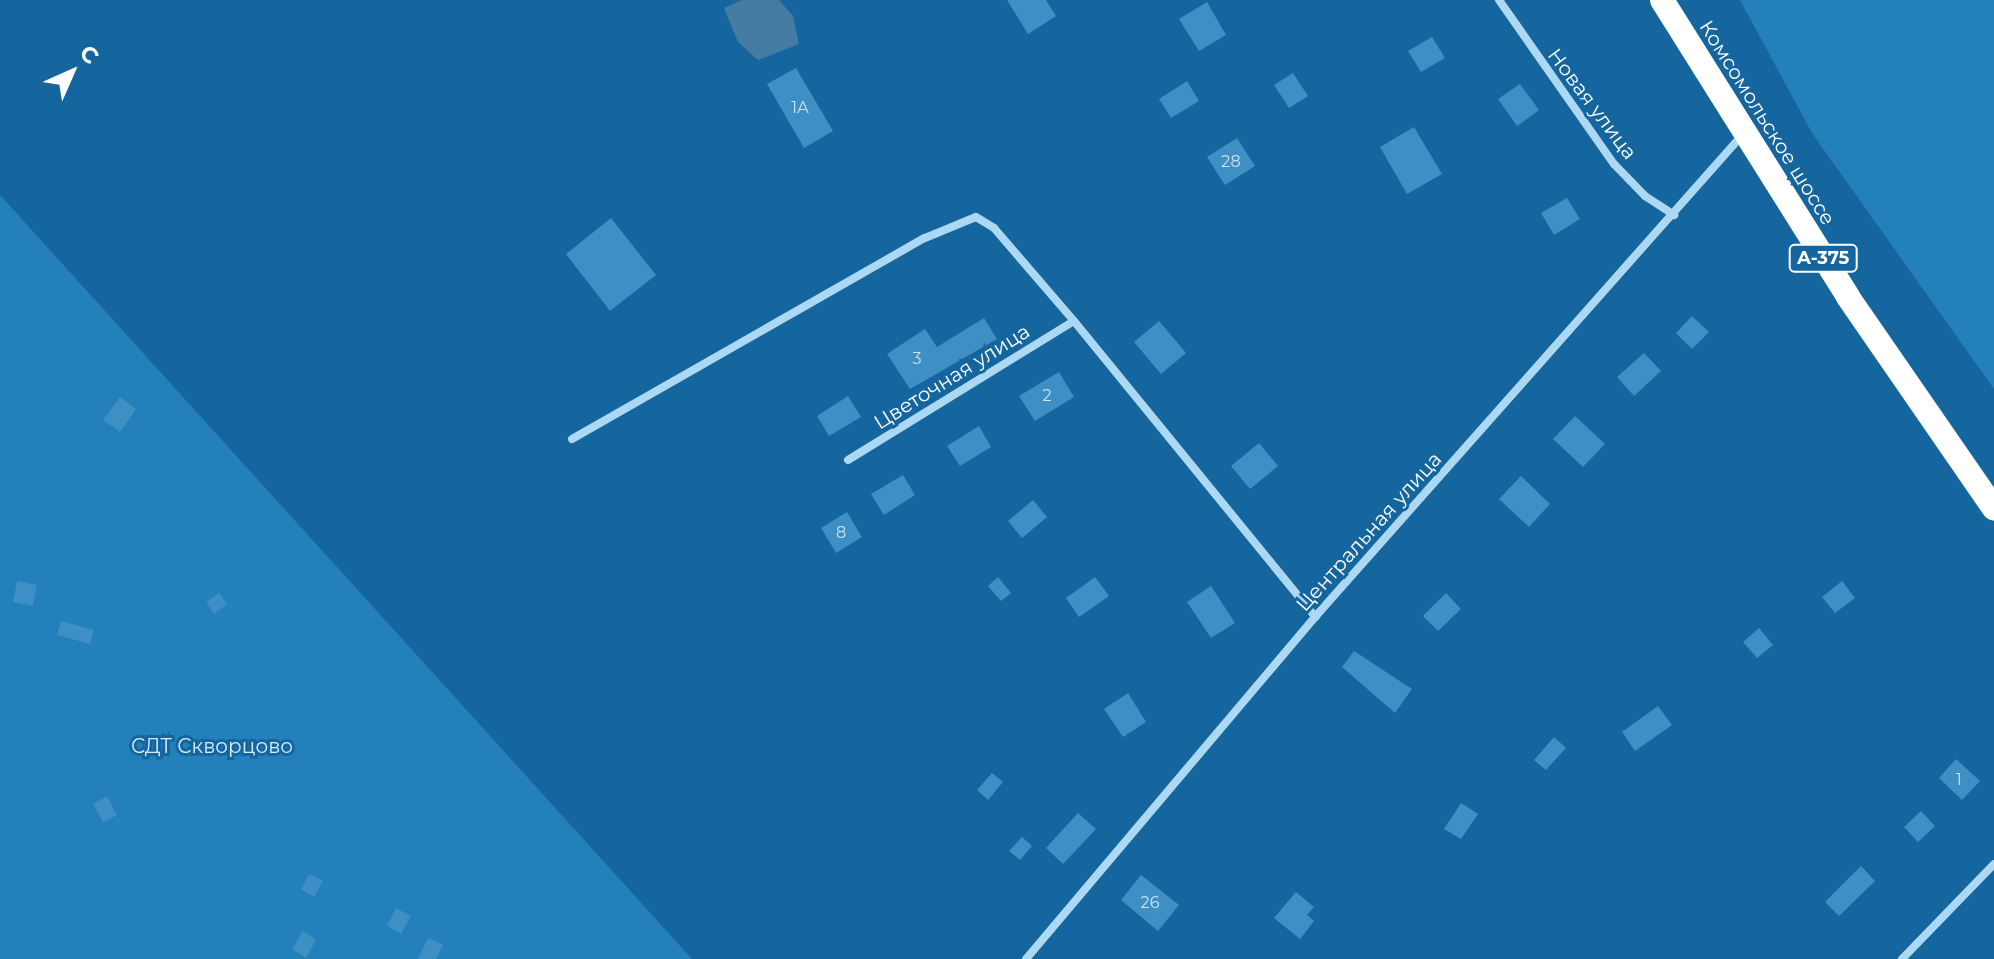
<!DOCTYPE html>
<html>
<head>
<meta charset="utf-8">
<style>
  body { margin:0 }
  #map { position:relative; width:1994px; height:959px; overflow:hidden; background:#15669e; font-family:Montserrat,sans-serif }
  div>[style] { position:absolute }
  .green>* { inset:0; background:#2480bb }
  .water>* { inset:0; background:#447ca3 }
  .building>* { inset:0; background:#3d8fc4 }
  .street>* { height:8px; margin:-4px; padding:0 4px; transform-origin:4px; border-radius:4px; background:#acd8f3 }
  .highway>* { height:24px; margin:-12px; padding:0 12px; transform-origin:12px; border-radius:12px; background:#fff }
  span { translate:-50% -50%; white-space:nowrap; text-align:center; line-height:1.15; -webkit-text-stroke:6px #15669e; paint-order:stroke }
  .number-label { font-size:16px; color:#cee3f0 }
  .number-label span { -webkit-text-stroke-width:0 }
  .shield-label span { padding:2px 6px; background:#15669e; border:2px solid; border-radius:6px; -webkit-text-stroke-width:0 }
  .shield-label { font-size:18px; color:#fff; font-weight:700 }
  .street-label { font-size:20px; color:#fff }
  .park-label { font-size:20px; color:#d4edfd }
  .north { position:absolute; left:32px; top:32px; width:80px; height:80px; -webkit-text-stroke:6px #15669e; paint-order:stroke; rotate:45deg; font-size:22px; font-weight:700; line-height:32px; text-align:center; color:#fff }
  .north::after { content:''; display:block; margin:auto; width:28px; height:36px; background:#fff; clip-path:polygon(50% 0,100% 100%,50% 72%,0 100%) }
</style>
</head>
<body>
<div id="map">
  <div class="green">
    <div style="clip-path:polygon(1740px 0,1994px 0,1994px 389px,1812px 133px)"></div>
    <div style="clip-path:polygon(0 195px,692px 959px,0 959px)"></div>
  </div>
  <div class="water">
    <div style="clip-path:polygon(742px 0,779px 0,793px 16px,799px 44px,758px 60px,738px 42px,724px 8px)"></div>
  </div>
  <div class="building">
    <div style="clip-path:polygon(1007px 0,1046px 0,1056px 16px,1028px 34px)"></div>
    <div style="clip-path:polygon(1207px 2px,1226px 35px,1199px 51px,1179px 19px)"></div>
    <div style="clip-path:polygon(1432px 37px,1445px 58px,1421px 72px,1408px 51px)"></div>
    <div style="clip-path:polygon(796px 68px,833px 131px,804px 148px,767px 84px)"></div>
    <div style="clip-path:polygon(1293px 73px,1308px 96px,1289px 108px,1274px 85px)"></div>
    <div style="clip-path:polygon(1187px 81px,1199px 101px,1171px 118px,1159px 99px)"></div>
    <div style="clip-path:polygon(1520px 84px,1539px 110px,1517px 126px,1498px 99px)"></div>
    <div style="clip-path:polygon(1414px 127px,1442px 174px,1407px 194px,1380px 147px)"></div>
    <div style="clip-path:polygon(1237px 138px,1255px 166px,1225px 185px,1207px 157px)"></div>
    <div style="clip-path:polygon(1567px 198px,1580px 219px,1554px 235px,1541px 213px)"></div>
    <div style="clip-path:polygon(611px 218px,656px 275px,610px 311px,566px 254px)"></div>
    <div style="clip-path:polygon(1692px 316px,1709px 332px,1692px 349px,1676px 333px)"></div>
    <div style="clip-path:polygon(984px 318px,997px 339px,910px 389px,887px 354px,925px 329px,937px 347px)"></div>
    <div style="clip-path:polygon(1159px 321px,1186px 353px,1161px 374px,1134px 342px)"></div>
    <div style="clip-path:polygon(1644px 353px,1661px 371px,1634px 396px,1617px 377px)"></div>
    <div style="clip-path:polygon(1059px 372px,1074px 397px,1035px 421px,1019px 396px)"></div>
    <div style="clip-path:polygon(848px 396px,861px 417px,829px 436px,817px 416px)"></div>
    <div style="clip-path:polygon(120px 397px,136px 409px,120px 432px,103px 420px)"></div>
    <div style="clip-path:polygon(1575px 416px,1605px 444px,1583px 467px,1553px 439px)"></div>
    <div style="clip-path:polygon(979px 426px,991px 447px,960px 466px,947px 446px)"></div>
    <div style="clip-path:polygon(1259px 443px,1278px 466px,1250px 489px,1231px 466px)"></div>
    <div style="clip-path:polygon(903px 475px,915px 495px,884px 515px,871px 494px)"></div>
    <div style="clip-path:polygon(1521px 476px,1550px 504px,1529px 527px,1499px 499px)"></div>
    <div style="clip-path:polygon(1033px 500px,1047px 517px,1022px 538px,1008px 521px)"></div>
    <div style="clip-path:polygon(847px 512px,862px 537px,836px 553px,821px 528px)"></div>
    <div style="clip-path:polygon(998px 577px,1011px 593px,1001px 601px,988px 586px)"></div>
    <div style="clip-path:polygon(1095px 577px,1109px 596px,1079px 617px,1066px 598px)"></div>
    <div style="clip-path:polygon(17px 581px,37px 585px,33px 606px,13px 602px)"></div>
    <div style="clip-path:polygon(1842px 581px,1855px 598px,1835px 613px,1822px 597px)"></div>
    <div style="clip-path:polygon(1211px 586px,1235px 623px,1211px 638px,1187px 602px)"></div>
    <div style="clip-path:polygon(219px 593px,227px 604px,214px 614px,206px 602px)"></div>
    <div style="clip-path:polygon(1446px 593px,1461px 609px,1438px 631px,1423px 616px)"></div>
    <div style="clip-path:polygon(61px 621px,94px 630px,90px 644px,57px 635px)"></div>
    <div style="clip-path:polygon(1759px 628px,1773px 645px,1757px 658px,1743px 642px)"></div>
    <div style="clip-path:polygon(1354px 651px,1412px 689px,1395px 713px,1342px 667px)"></div>
    <div style="clip-path:polygon(1128px 693px,1146px 722px,1123px 737px,1104px 709px)"></div>
    <div style="clip-path:polygon(1658px 706px,1672px 725px,1635px 751px,1622px 732px)"></div>
    <div style="clip-path:polygon(1554px 737px,1566px 748px,1546px 770px,1534px 760px)"></div>
    <div style="clip-path:polygon(1956px 759px,1980px 781px,1962px 800px,1939px 778px)"></div>
    <div style="clip-path:polygon(992px 773px,1003px 782px,988px 800px,977px 790px)"></div>
    <div style="clip-path:polygon(107px 796px,117px 815px,103px 822px,93px 804px)"></div>
    <div style="clip-path:polygon(1461px 803px,1478px 814px,1461px 839px,1444px 829px)"></div>
    <div style="clip-path:polygon(1921px 811px,1935px 826px,1918px 842px,1904px 827px)"></div>
    <div style="clip-path:polygon(1078px 813px,1096px 829px,1063px 864px,1046px 848px)"></div>
    <div style="clip-path:polygon(1022px 837px,1032px 846px,1020px 860px,1009px 851px)"></div>
    <div style="clip-path:polygon(1861px 866px,1875px 881px,1839px 916px,1825px 902px)"></div>
    <div style="clip-path:polygon(309px 874px,323px 881px,314px 897px,301px 889px)"></div>
    <div style="clip-path:polygon(1141px 875px,1179px 905px,1158px 931px,1121px 900px)"></div>
    <div style="clip-path:polygon(1296px 892px,1314px 907px,1307px 915px,1314px 921px,1300px 939px,1274px 918px)"></div>
    <div style="clip-path:polygon(396px 908px,411px 916px,401px 934px,387px 926px)"></div>
    <div style="clip-path:polygon(303px 931px,316px 940px,306px 958px,292px 949px)"></div>
    <div style="clip-path:polygon(428px 938px,443px 945px,436px 959px,418px 959px)"></div>
  </div>
  <div class="street">
    <div style="left:1499px;top:0;width:200px;rotate:55deg"></div>
    <div style="left:1614px;top:164px;width:45px;rotate:45.9deg"></div>
    <div style="left:1645px;top:196px;width:35px;rotate:33deg"></div>
    <div style="left:572px;top:439px;width:406px;rotate:-29.7deg"></div>
    <div style="left:925px;top:238px;width:55px;rotate:-22.4deg"></div>
    <div style="left:976px;top:217px;width:21px;rotate:31deg"></div>
    <div style="left:994px;top:228px;width:123px;rotate:49.3deg"></div>
    <div style="left:1074px;top:321px;width:382px;rotate:50.8deg"></div>
    <div style="left:848px;top:460px;width:265px;rotate:-31.6deg"></div>
    <div style="left:1026px;top:959px;width:448px;rotate:-49.8deg"></div>
    <div style="left:1315px;top:617px;width:647px;rotate:-48.45deg"></div>
    <div style="left:1902px;top:959px;width:132px;rotate:-45.9deg"></div>
  </div>
  <div class="highway">
    <div style="left:1662px;top:0;width:350px;rotate:57.9deg"></div>
    <div style="left:1848px;top:297px;width:257px;rotate:55.4deg"></div>
  </div>
  <div class="number-label">
    <span style="left:800px;top:108px">1А</span>
    <span style="left:1231px;top:162px">28</span>
    <span style="left:917px;top:359px">3</span>
    <span style="left:1047px;top:396px">2</span>
    <span style="left:841px;top:533px">8</span>
    <span style="left:1959px;top:780px">1</span>
    <span style="left:1150px;top:903px">26</span>
  </div>
  <div class="shield-label">
    <span style="left:1823px;top:258px">А-375</span>
  </div>
  <div class="street-label">
    <span style="left:1592px;top:104px;rotate:53deg">Новая улица</span>
    <span style="left:1767px;top:123px;rotate:58deg">Комсомольское шоссе</span>
    <span style="left:952px;top:377px;rotate:-32deg">Цветочная улица</span>
    <span style="left:1369px;top:532px;rotate:-48deg">Центральная улица</span>
  </div>
  <div class="park-label">
    <span style="left:212px;top:746px">СДТ Скворцово</span>
  </div>
  <div class="north">С</div>
</div>
</body>
</html>
